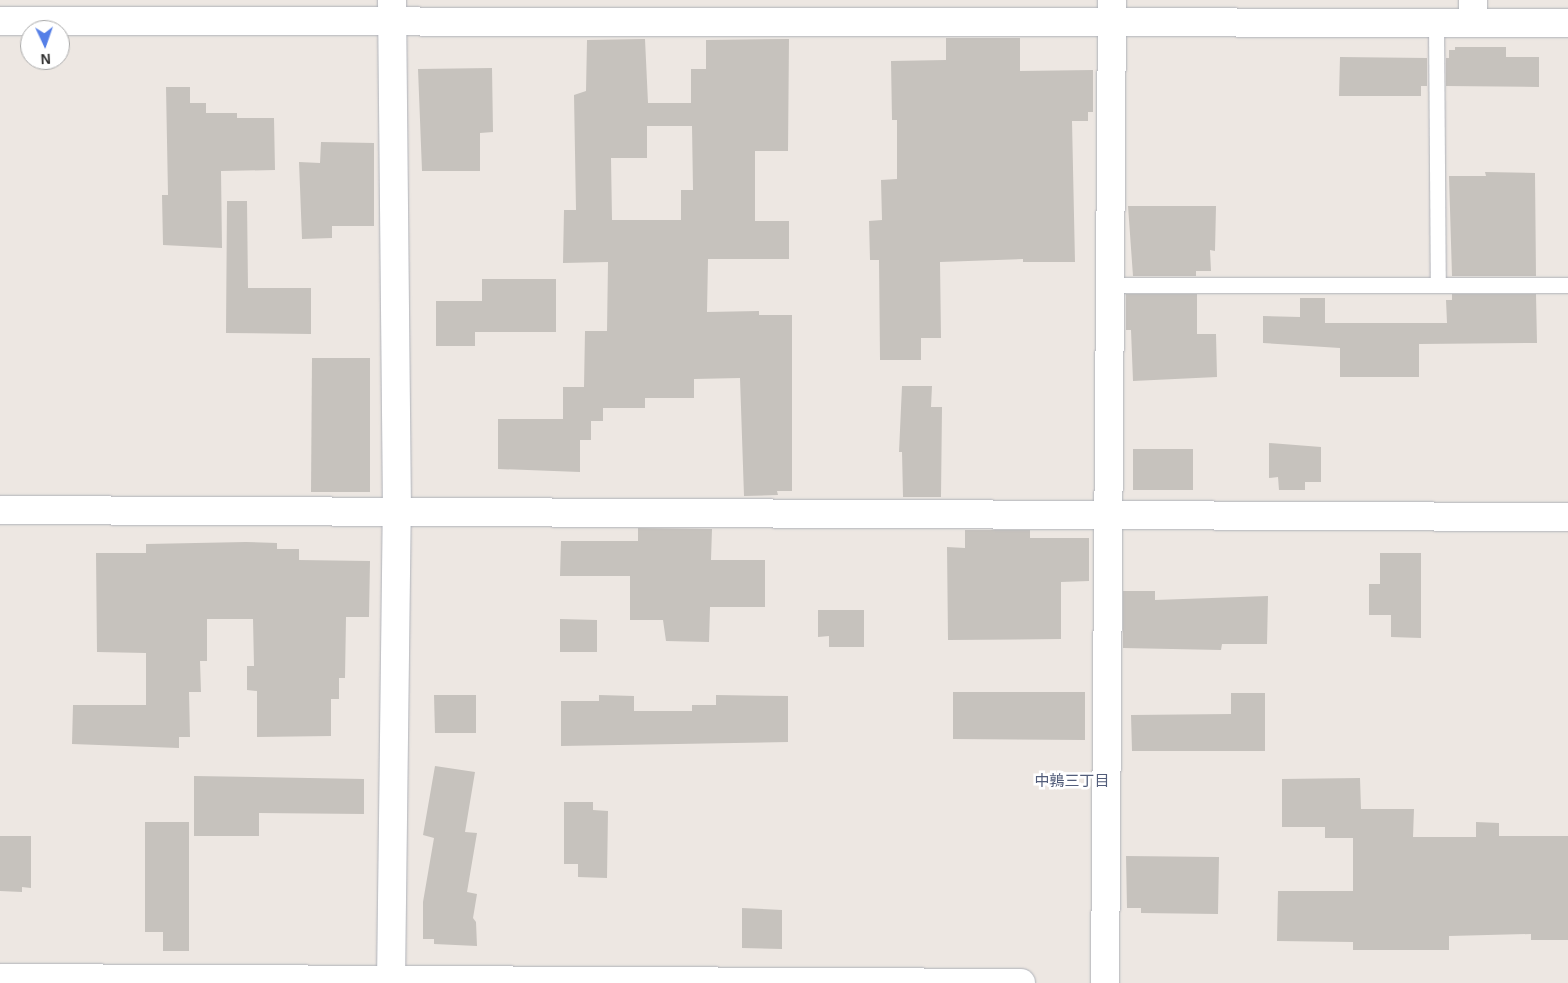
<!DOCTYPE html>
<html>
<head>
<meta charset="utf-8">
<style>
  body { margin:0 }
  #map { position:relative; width:1568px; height:983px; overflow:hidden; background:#ede7e2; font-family:Helvetica,"Noto Sans JP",sans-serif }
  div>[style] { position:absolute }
  .building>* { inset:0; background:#c6c2bd }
  .roads { filter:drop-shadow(0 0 1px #aeb1b8) drop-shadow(0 0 1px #aeb1b8) }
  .service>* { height:15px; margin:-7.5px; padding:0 7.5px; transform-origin:7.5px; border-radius:7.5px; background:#fff }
  .minor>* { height:28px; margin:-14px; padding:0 14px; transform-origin:14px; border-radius:14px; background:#fff }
  .tertiary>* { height:28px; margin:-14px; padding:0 14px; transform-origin:14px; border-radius:14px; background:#fff }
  span { translate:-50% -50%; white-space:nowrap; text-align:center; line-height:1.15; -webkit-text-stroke:5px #fff; paint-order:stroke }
  .neighbourhood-label { font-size:15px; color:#525d7a }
  .north { position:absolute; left:20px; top:20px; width:50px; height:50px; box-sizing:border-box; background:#fff; border:1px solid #ababab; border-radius:50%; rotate:177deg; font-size:14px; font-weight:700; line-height:20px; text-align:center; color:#2e2e2e }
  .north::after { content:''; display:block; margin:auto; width:18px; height:22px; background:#557fe7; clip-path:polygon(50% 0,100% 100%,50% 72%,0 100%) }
</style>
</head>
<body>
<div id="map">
  <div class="building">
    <div style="clip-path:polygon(946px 38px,1020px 38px,1020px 71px,1093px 70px,1093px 112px,1088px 112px,1088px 121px,1072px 121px,1075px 262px,1023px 262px,1023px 259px,940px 262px,941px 338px,921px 338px,921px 360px,880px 360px,879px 260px,870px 260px,869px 221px,882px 220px,881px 180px,897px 179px,897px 120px,892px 120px,891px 61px,946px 60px)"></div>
    <div style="clip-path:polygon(evenodd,645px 39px,648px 103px,691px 103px,691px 69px,706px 69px,706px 40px,789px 39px,788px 151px,755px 151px,755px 221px,789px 221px,789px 259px,708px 259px,707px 312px,759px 311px,759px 315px,792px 315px,792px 491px,777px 491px,778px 495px,744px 496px,740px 378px,694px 379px,694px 398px,645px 398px,645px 408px,603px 408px,603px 421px,591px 421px,591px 440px,580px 440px,580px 472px,498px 469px,498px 419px,563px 419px,563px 387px,584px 387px,585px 331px,607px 331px,608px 262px,563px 263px,564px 210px,576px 210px,574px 95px,586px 91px,587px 40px,645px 39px,647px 126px,692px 126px,693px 190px,681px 190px,681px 220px,612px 220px,611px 158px,647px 158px,647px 126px)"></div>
    <div style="clip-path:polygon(1455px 47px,1506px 47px,1506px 57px,1539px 57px,1539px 87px,1446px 86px,1446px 58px,1449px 58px,1449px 50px,1455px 50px)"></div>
    <div style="clip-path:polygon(1340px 57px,1427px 58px,1427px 86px,1421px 86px,1421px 96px,1339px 96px)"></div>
    <div style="clip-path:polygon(492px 68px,493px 132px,480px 133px,480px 171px,422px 171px,418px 69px)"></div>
    <div style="clip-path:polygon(166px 87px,190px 87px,190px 103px,206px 103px,206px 113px,237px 113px,237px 118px,274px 118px,275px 170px,221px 171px,222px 248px,163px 245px,162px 195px,168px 195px)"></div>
    <div style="clip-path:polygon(321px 142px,374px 143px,374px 226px,332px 226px,332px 238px,302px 239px,299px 162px,320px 163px)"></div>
    <div style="clip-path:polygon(1485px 172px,1535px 173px,1536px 276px,1452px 276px,1449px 176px,1486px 176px)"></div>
    <div style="clip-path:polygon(227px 201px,247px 201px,248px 288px,311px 288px,311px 334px,226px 333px)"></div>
    <div style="clip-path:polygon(1128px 206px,1216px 206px,1215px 251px,1210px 250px,1211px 271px,1196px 271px,1196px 276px,1133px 276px)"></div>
    <div style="clip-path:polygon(482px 279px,556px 279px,556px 332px,475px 332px,475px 346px,436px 346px,436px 301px,482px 301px)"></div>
    <div style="clip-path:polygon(1126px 294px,1197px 294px,1197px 334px,1216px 334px,1217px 377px,1133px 381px,1131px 330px,1126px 330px)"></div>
    <div style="clip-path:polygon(1452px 294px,1536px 294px,1537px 343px,1419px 344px,1419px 377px,1340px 377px,1340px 348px,1263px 343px,1263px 316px,1300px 317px,1300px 298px,1325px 298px,1325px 323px,1447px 323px,1446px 300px,1452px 300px)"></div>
    <div style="clip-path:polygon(312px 358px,370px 358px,370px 492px,311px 492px)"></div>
    <div style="clip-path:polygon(902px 386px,932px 386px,931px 407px,942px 407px,941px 497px,903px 497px,902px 452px,899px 452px)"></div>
    <div style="clip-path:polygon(1269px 443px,1321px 447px,1321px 482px,1305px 482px,1305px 490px,1279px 490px,1278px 477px,1269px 478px)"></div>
    <div style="clip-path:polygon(1133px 449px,1193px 449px,1193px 490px,1133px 490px)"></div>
    <div style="clip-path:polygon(638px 528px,712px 529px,711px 560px,765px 560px,765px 607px,710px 607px,709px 642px,666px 641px,663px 620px,630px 620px,630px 576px,560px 576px,561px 541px,638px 541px)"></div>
    <div style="clip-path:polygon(965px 530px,1030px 530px,1030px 538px,1089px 538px,1089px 581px,1061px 582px,1061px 639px,948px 640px,947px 547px,965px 548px)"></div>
    <div style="clip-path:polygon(246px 542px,277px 543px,277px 549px,299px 549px,299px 560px,370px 561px,369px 617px,346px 617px,345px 678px,339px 678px,339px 699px,331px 699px,331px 736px,257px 737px,257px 691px,247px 690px,247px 666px,254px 666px,253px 619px,207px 619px,207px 661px,200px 661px,201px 692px,189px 692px,190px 737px,179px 737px,179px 748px,72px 744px,73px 705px,146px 705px,146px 653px,97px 652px,96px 553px,146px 553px,146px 544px)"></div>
    <div style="clip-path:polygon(1380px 553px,1421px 553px,1421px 638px,1391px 637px,1391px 615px,1369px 615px,1369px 584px,1380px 584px)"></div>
    <div style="clip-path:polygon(1123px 591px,1155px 591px,1155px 600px,1268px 596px,1267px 644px,1222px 644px,1221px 650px,1123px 648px)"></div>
    <div style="clip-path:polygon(818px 610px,864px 610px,864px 647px,829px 647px,829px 636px,818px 637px)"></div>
    <div style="clip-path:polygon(560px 619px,597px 620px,597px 652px,560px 652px)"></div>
    <div style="clip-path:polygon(953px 692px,1085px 692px,1085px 740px,953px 739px)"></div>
    <div style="clip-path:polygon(1231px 693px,1265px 693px,1265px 751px,1132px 751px,1131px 715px,1231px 714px)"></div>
    <div style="clip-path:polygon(434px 695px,476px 695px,476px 733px,435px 733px)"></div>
    <div style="clip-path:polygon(599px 695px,634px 696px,634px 711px,692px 711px,692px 705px,716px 705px,716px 695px,788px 696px,788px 742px,561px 746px,561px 701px,599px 701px)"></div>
    <div style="clip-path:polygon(435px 766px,475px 772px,465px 832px,477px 833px,467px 892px,477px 894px,473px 918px,476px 922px,477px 946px,434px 944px,434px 939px,423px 939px,423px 902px,434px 838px,423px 835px)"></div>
    <div style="clip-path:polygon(194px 776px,364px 779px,364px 814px,259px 813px,259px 836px,194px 836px)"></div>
    <div style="clip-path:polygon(1360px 778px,1361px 809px,1414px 809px,1413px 837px,1476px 837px,1476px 822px,1499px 823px,1499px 836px,1568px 836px,1568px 940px,1531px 940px,1531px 934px,1449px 936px,1449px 950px,1353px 950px,1353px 942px,1277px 941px,1278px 891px,1353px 891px,1353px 838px,1325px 838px,1325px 827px,1282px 827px,1282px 779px)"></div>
    <div style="clip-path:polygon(564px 802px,593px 802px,593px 810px,608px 811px,607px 878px,578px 877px,578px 864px,564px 864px)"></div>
    <div style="clip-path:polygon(145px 822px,189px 822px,189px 951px,163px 951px,163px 932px,145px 932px)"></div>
    <div style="clip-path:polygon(0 836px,31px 836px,31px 888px,22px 887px,22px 892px,0 891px)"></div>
    <div style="clip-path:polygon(1126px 856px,1219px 857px,1218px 914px,1141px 913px,1141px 908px,1127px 908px)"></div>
    <div style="clip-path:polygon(742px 908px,782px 910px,782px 949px,742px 948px)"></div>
  </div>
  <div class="roads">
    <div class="service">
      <div style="left:1436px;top:23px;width:262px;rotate:89.6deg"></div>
      <div style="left:1110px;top:285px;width:458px"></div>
    </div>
    <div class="minor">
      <div style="left:1473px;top:0;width:23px;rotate:90deg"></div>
      <div style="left:0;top:21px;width:1568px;rotate:0.07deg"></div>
      <div style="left:0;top:510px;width:1568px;rotate:0.26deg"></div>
      <div style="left:391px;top:983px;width:470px;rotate:-89.3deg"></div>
      <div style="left:397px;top:513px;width:513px;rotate:-90.56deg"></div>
      <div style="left:1105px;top:983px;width:983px;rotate:-89.59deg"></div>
    </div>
    <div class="tertiary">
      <div style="left:0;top:978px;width:1021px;rotate:0.28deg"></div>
    </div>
  </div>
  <div class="neighbourhood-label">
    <span style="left:1072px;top:781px">中鶉三丁目</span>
  </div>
  <div class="north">N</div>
</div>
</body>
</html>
